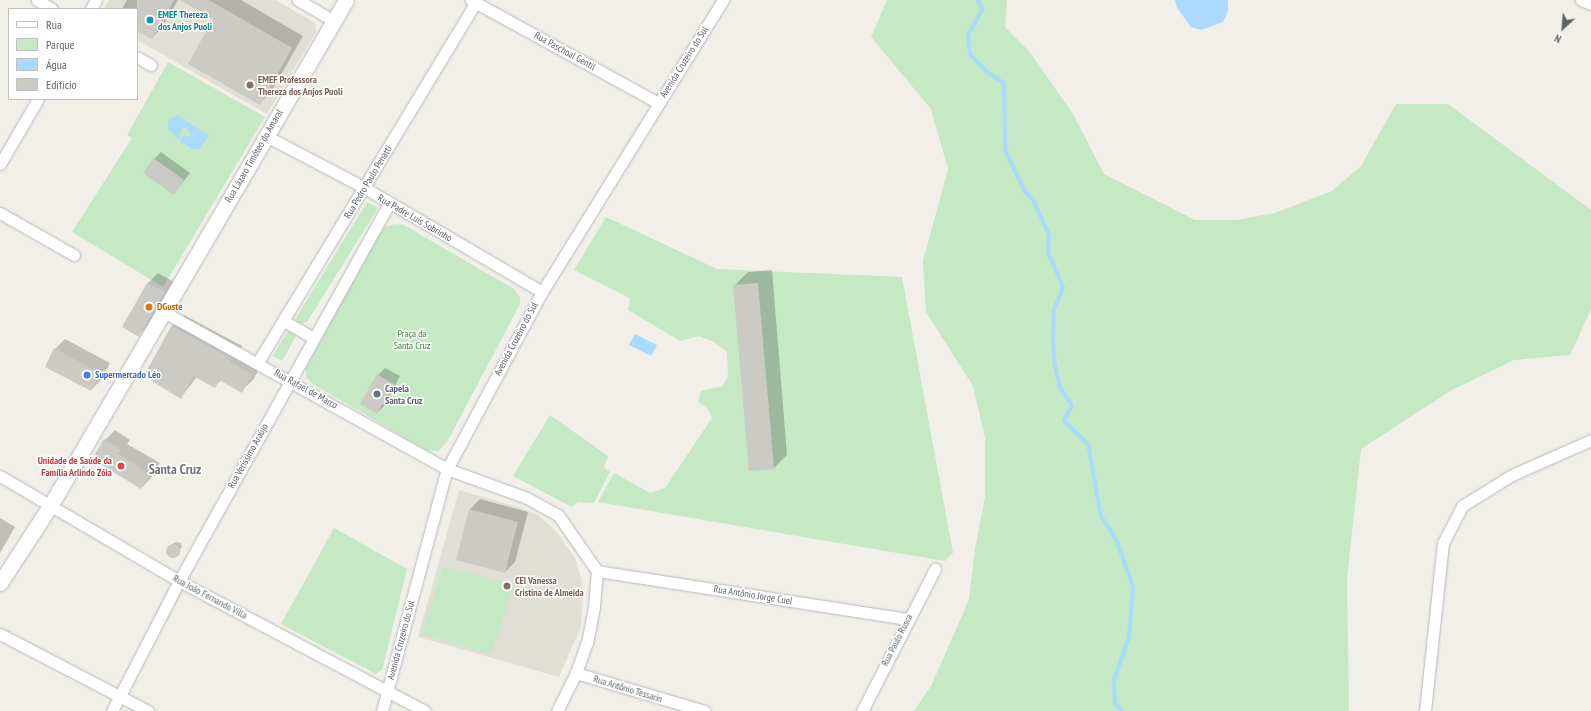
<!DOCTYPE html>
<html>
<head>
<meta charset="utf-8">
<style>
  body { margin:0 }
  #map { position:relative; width:1591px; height:711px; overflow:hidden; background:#f1efe8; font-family:"PT Sans Narrow",sans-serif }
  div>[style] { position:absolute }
  .education>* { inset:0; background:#e1ded6 }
  .green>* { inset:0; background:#c5e8c5 }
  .water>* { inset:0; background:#aadaff }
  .shadow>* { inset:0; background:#0003 }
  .stream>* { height:4px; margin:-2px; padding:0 2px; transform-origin:2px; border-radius:2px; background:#aadaff }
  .building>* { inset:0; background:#cccac5 }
  .round { border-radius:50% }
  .roads { filter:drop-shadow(0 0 1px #b5b8bc) drop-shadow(0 0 1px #b5b8bc) }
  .street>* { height:11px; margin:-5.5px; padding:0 5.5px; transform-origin:5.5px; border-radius:5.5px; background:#fff }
  .secondary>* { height:15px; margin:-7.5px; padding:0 7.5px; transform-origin:7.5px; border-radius:7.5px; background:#fff }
  .dots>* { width:11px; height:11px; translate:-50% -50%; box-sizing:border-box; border:2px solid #fff; border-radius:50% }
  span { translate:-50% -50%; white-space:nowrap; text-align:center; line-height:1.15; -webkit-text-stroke:3px #fff; paint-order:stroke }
  .culture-label { font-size:10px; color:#0d838f; font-weight:700 }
  .left { translate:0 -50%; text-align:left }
  .street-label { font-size:10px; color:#5f6368 }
  .education-label { font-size:10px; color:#785e54; font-weight:700 }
  .food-label { font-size:10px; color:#c56008; font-weight:700 }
  .park-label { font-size:10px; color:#348238 }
  .shop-label { font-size:10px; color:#366cbe; font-weight:700 }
  .worship-label { font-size:10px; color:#5b616d; font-weight:700 }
  .health-label { font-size:10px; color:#be3a42; font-weight:700 }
  .right { translate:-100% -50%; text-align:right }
  .district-label { font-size:14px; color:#70757a; font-weight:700 }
  .legend { position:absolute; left:8px; top:8px; width:130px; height:92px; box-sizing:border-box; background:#fff; border:1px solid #bfc1c3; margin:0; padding:5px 7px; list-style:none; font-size:12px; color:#5f6368 }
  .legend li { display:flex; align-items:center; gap:8px; height:20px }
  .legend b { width:20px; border:1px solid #bfc1c3 }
  .north { position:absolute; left:1543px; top:8px; width:40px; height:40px; -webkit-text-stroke:3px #fff; paint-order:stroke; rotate:206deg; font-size:11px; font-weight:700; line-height:16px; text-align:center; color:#5f6368 }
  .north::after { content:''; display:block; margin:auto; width:14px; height:18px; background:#5f6368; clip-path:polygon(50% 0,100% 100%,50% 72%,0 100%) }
</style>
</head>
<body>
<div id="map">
  <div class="education">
    <div style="clip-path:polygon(109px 0,276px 0,315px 23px,316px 32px,267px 114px,137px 40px,137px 9px,104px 9px)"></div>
    <div style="clip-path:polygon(459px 490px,525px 509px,538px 515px,555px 530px,575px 558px,581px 578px,583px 593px,581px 626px,559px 677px,418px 637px)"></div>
  </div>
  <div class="green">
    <div style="clip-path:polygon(887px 0,1007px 0,1005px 27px,1029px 51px,1073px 114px,1104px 174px,1195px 220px,1236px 220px,1275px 213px,1332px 191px,1361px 166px,1396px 104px,1448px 104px,1591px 210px,1591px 309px,1570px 355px,1514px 360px,1450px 391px,1361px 449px,1347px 579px,1349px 711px,914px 711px,931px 686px,969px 600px,975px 549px,985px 497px,985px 438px,973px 386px,926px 312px,923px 261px,948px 169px,931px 109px,871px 37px)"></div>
    <div style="clip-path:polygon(168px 62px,265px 117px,163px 287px,72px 232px,132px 138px,127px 135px)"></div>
    <div style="clip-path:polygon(367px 202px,378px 208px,307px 322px,298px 324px,296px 318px)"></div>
    <div style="clip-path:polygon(606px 217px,717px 269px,902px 277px,953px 553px,945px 561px,598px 502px,614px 473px,650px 493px,665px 488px,712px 418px,708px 409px,698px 402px,701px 391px,723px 386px,728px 375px,727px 352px,714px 342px,699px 336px,680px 341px,628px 310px,630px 298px,574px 270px)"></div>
    <div style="clip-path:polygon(394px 224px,404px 225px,514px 289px,520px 297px,520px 304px,447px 442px,438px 451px,426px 450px,313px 384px,306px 377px,306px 368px,379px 233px,385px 227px)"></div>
    <div style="clip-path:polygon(288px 331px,296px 336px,282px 361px,273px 356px)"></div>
    <div style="clip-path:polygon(550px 415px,608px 456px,604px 467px,610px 472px,594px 503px,578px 502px,572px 507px,513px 476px)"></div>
    <div style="clip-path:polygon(334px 528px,407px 569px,382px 670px,376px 674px,281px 624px)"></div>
    <div style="clip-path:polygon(443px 566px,514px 585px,491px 654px,422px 635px)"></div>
  </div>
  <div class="water">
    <div style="clip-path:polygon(1175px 0,1228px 0,1228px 11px,1223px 22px,1201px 30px,1191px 27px,1177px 8px)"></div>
    <div style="clip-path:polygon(177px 115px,209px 136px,199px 149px,192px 149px,180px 141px,184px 135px,189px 137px,191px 134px,186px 128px,182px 128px,179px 139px,168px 129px,168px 121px)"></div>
    <div style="clip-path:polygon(635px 334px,657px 345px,651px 356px,629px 345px)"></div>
  </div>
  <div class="shadow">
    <div style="clip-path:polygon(127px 0,178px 0,163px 26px,152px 38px,137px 30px,137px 9px,122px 9px)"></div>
    <div style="clip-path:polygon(182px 0,241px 0,303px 36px,271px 92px,259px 104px,215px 18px)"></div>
    <div style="clip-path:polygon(161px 152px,190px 173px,174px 194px,154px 159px)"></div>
    <div style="clip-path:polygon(772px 270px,787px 455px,774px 468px,734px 286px,748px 272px)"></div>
    <div style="clip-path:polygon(158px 273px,174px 282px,149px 325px,139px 335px,124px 327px,148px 283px)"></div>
    <div style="clip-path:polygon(184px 315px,242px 346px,240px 350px,263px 362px,253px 380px,241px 391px,221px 380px,214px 387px,197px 377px,181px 397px,145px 376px,172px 326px)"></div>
    <div style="clip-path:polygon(65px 339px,110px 363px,101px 380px,91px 390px,55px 349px)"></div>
    <div style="clip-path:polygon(385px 368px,400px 376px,384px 406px,377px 413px,378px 375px)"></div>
    <div style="clip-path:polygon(115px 430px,130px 440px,127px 444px,160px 463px,151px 478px,141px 488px,105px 440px)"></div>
    <div style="clip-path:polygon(480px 499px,528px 512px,515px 562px,505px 572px,470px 509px)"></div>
    <div style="clip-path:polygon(0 518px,15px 527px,0 553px)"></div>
    <div style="clip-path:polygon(176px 542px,181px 543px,182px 547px,174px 557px,170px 557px,167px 552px,168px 547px)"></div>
  </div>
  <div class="stream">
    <div style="left:978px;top:0;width:11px;rotate:68deg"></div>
    <div style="left:982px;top:10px;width:29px;rotate:119deg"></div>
    <div style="left:968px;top:35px;width:19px;rotate:84deg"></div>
    <div style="left:970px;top:54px;width:23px;rotate:47deg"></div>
    <div style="left:986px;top:71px;width:22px;rotate:34deg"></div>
    <div style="left:1004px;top:83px;width:67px;rotate:89.1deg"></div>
    <div style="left:1005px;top:150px;width:44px;rotate:64.6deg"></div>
    <div style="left:1024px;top:190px;width:13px;rotate:48deg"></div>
    <div style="left:1033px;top:200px;width:38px;rotate:65deg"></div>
    <div style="left:1049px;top:235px;width:17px;rotate:93deg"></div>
    <div style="left:1048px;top:252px;width:39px;rotate:67deg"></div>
    <div style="left:1063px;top:288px;width:23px;rotate:113deg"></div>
    <div style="left:1054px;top:309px;width:30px;rotate:92deg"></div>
    <div style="left:1053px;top:339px;width:22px;rotate:87deg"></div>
    <div style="left:1054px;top:361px;width:28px;rotate:77deg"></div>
    <div style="left:1060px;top:388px;width:21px;rotate:55deg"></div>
    <div style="left:1072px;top:405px;width:18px;rotate:117deg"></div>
    <div style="left:1064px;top:421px;width:33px;rotate:44deg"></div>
    <div style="left:1088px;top:444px;width:73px;rotate:79.8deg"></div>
    <div style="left:1101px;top:516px;width:27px;rotate:57deg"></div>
    <div style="left:1116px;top:539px;width:51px;rotate:70.5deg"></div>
    <div style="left:1133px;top:587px;width:50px;rotate:94.6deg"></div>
    <div style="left:1129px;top:637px;width:46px;rotate:109.2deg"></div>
    <div style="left:1114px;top:680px;width:23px;rotate:88deg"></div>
    <div style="left:1115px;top:703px;width:11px;rotate:49deg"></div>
  </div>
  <div class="building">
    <div style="clip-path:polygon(137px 0,174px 0,152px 39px,137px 31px)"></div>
    <div style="clip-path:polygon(180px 0,209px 0,292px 48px,260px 105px,188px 64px,213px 19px)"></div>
    <div style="clip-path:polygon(153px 158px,184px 180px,174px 195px,143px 173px)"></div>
    <div style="clip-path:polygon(147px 283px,165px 292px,139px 337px,122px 327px)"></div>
    <div style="clip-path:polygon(758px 283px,774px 469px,749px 471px,733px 285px)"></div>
    <div style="clip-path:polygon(171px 326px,231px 358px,229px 362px,252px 374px,242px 393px,219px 380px,215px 388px,193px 376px,181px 399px,144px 376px)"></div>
    <div style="clip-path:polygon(54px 348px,100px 373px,91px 391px,45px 367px)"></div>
    <div style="clip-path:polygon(377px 374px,394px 384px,377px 414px,360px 404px)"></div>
    <div style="clip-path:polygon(104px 439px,121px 450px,118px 454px,150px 474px,141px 489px,92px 459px)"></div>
    <div style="clip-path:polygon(469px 509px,518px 522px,505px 573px,456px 560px)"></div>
    <div class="round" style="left:166px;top:544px;width:14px;height:14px"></div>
  </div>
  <div class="roads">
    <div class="street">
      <div style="left:37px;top:0;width:17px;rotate:31deg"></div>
      <div style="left:298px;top:0;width:42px;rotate:30.3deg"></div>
      <div style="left:471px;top:0;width:213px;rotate:28.8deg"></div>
      <div style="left:1581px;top:0;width:11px;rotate:22deg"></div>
      <div style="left:91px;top:9px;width:10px;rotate:-61deg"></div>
      <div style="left:137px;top:57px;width:16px;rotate:30deg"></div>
      <div style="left:266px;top:136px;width:112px;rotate:27.7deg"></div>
      <div style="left:365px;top:188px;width:205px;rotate:30.4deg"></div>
      <div style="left:0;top:164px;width:75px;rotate:-59.7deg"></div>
      <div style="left:0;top:213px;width:85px;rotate:29.6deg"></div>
      <div style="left:164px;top:312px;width:324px;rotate:29deg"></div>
      <div style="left:447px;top:469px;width:85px;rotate:19.9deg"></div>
      <div style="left:527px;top:498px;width:35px;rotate:29deg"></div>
      <div style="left:558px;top:515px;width:68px;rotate:55.1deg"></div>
      <div style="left:597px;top:571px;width:36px;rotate:95deg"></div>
      <div style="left:594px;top:607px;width:36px;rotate:101deg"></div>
      <div style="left:587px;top:642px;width:33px;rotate:110deg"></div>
      <div style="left:576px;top:673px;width:42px;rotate:116.6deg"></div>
      <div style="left:284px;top:321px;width:34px;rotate:30deg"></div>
      <div style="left:258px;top:362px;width:423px;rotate:-58.8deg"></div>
      <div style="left:0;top:476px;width:208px;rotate:30.4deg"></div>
      <div style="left:179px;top:581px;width:278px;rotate:27.9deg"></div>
      <div style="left:597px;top:571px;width:315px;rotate:8.8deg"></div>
      <div style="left:0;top:634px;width:167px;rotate:27.5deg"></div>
      <div style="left:576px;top:673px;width:134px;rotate:16.5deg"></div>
      <div style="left:112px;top:711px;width:146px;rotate:-62.7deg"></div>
      <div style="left:179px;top:581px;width:432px;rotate:-60.9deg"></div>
      <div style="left:382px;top:711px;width:251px;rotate:-75deg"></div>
      <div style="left:447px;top:469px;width:201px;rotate:-61.8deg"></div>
      <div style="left:542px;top:292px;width:344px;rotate:-58.2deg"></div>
      <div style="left:862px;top:711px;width:160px;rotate:-62.8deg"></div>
      <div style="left:1425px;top:711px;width:169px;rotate:-83.9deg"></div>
      <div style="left:1443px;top:543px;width:42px;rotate:-62.8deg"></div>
      <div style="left:1462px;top:506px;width:59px;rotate:-31.8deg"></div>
      <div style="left:1512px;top:475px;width:86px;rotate:-23.9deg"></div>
    </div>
    <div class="secondary">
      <div style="left:0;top:583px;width:92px;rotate:-57deg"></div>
      <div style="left:50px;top:506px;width:586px;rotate:-59.67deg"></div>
    </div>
  </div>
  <div class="dots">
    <div style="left:150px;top:20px;background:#0f9aa8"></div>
    <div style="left:250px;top:85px;background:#8d6e63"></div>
    <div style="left:149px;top:307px;background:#e8710a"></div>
    <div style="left:87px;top:375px;background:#3f7fe0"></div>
    <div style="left:377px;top:394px;background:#6b7280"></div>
    <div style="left:121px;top:466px;background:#e0444e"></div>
    <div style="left:507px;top:586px;background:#8d6e63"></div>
  </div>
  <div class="culture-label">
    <span class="left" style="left:158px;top:20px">EMEF Thereza<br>dos Anjos Puoli</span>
  </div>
  <div class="street-label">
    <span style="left:565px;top:51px;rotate:29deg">Rua Paschoal Gentil</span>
    <span style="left:684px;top:62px;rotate:-58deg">Avenida Cruzeiro do Sul</span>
    <span style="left:254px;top:156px;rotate:-60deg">Rua Lázaro Timóteo do Amaral</span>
    <span style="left:368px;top:182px;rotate:-59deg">Rua Pedro Paulo Penatti</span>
    <span style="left:415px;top:218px;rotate:30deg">Rua Padre Luís Sobrinho</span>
    <span style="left:516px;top:339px;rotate:-62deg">Avenida Cruzeiro do Sul</span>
    <span style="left:306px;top:389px;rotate:29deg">Rua Rafael de Marco</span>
    <span style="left:248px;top:456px;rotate:-61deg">Rua Veríssimo Araújo</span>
    <span style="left:753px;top:595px;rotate:9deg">Rua Antônio Jorge Cuel</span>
    <span style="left:210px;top:597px;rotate:28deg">Rua João Fernando Villa</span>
    <span style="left:401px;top:640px;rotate:-75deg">Avenida Cruzeiro do Sul</span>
    <span style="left:897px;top:640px;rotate:-63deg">Rua Paulo Rusca</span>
    <span style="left:628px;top:689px;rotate:17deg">Rua Antônio Tessarin</span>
  </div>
  <div class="education-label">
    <span class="left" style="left:258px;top:85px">EMEF Professora<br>Thereza dos Anjos Puoli</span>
    <span class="left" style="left:515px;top:586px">CEI Vanessa<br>Cristina de Almeida</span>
  </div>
  <div class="food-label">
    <span class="left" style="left:157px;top:307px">DGuste</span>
  </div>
  <div class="park-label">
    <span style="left:412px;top:339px">Praça da<br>Santa Cruz</span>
  </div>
  <div class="shop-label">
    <span class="left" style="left:95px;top:375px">Supermercado Léo</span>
  </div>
  <div class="worship-label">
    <span class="left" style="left:385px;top:394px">Capela<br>Santa Cruz</span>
  </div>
  <div class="health-label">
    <span class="right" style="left:112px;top:466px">Unidade de Saúde da<br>Família Arlindo Zóia</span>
  </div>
  <div class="district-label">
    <span style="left:175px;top:469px">Santa Cruz</span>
  </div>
  <ul class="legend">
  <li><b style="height:5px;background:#fff"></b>Rua</li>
  <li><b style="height:11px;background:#c5e8c5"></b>Parque</li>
  <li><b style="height:11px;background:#aadaff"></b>Água</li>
  <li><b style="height:11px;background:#cccac5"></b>Edifício</li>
  </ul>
  <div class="north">N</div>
</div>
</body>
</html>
